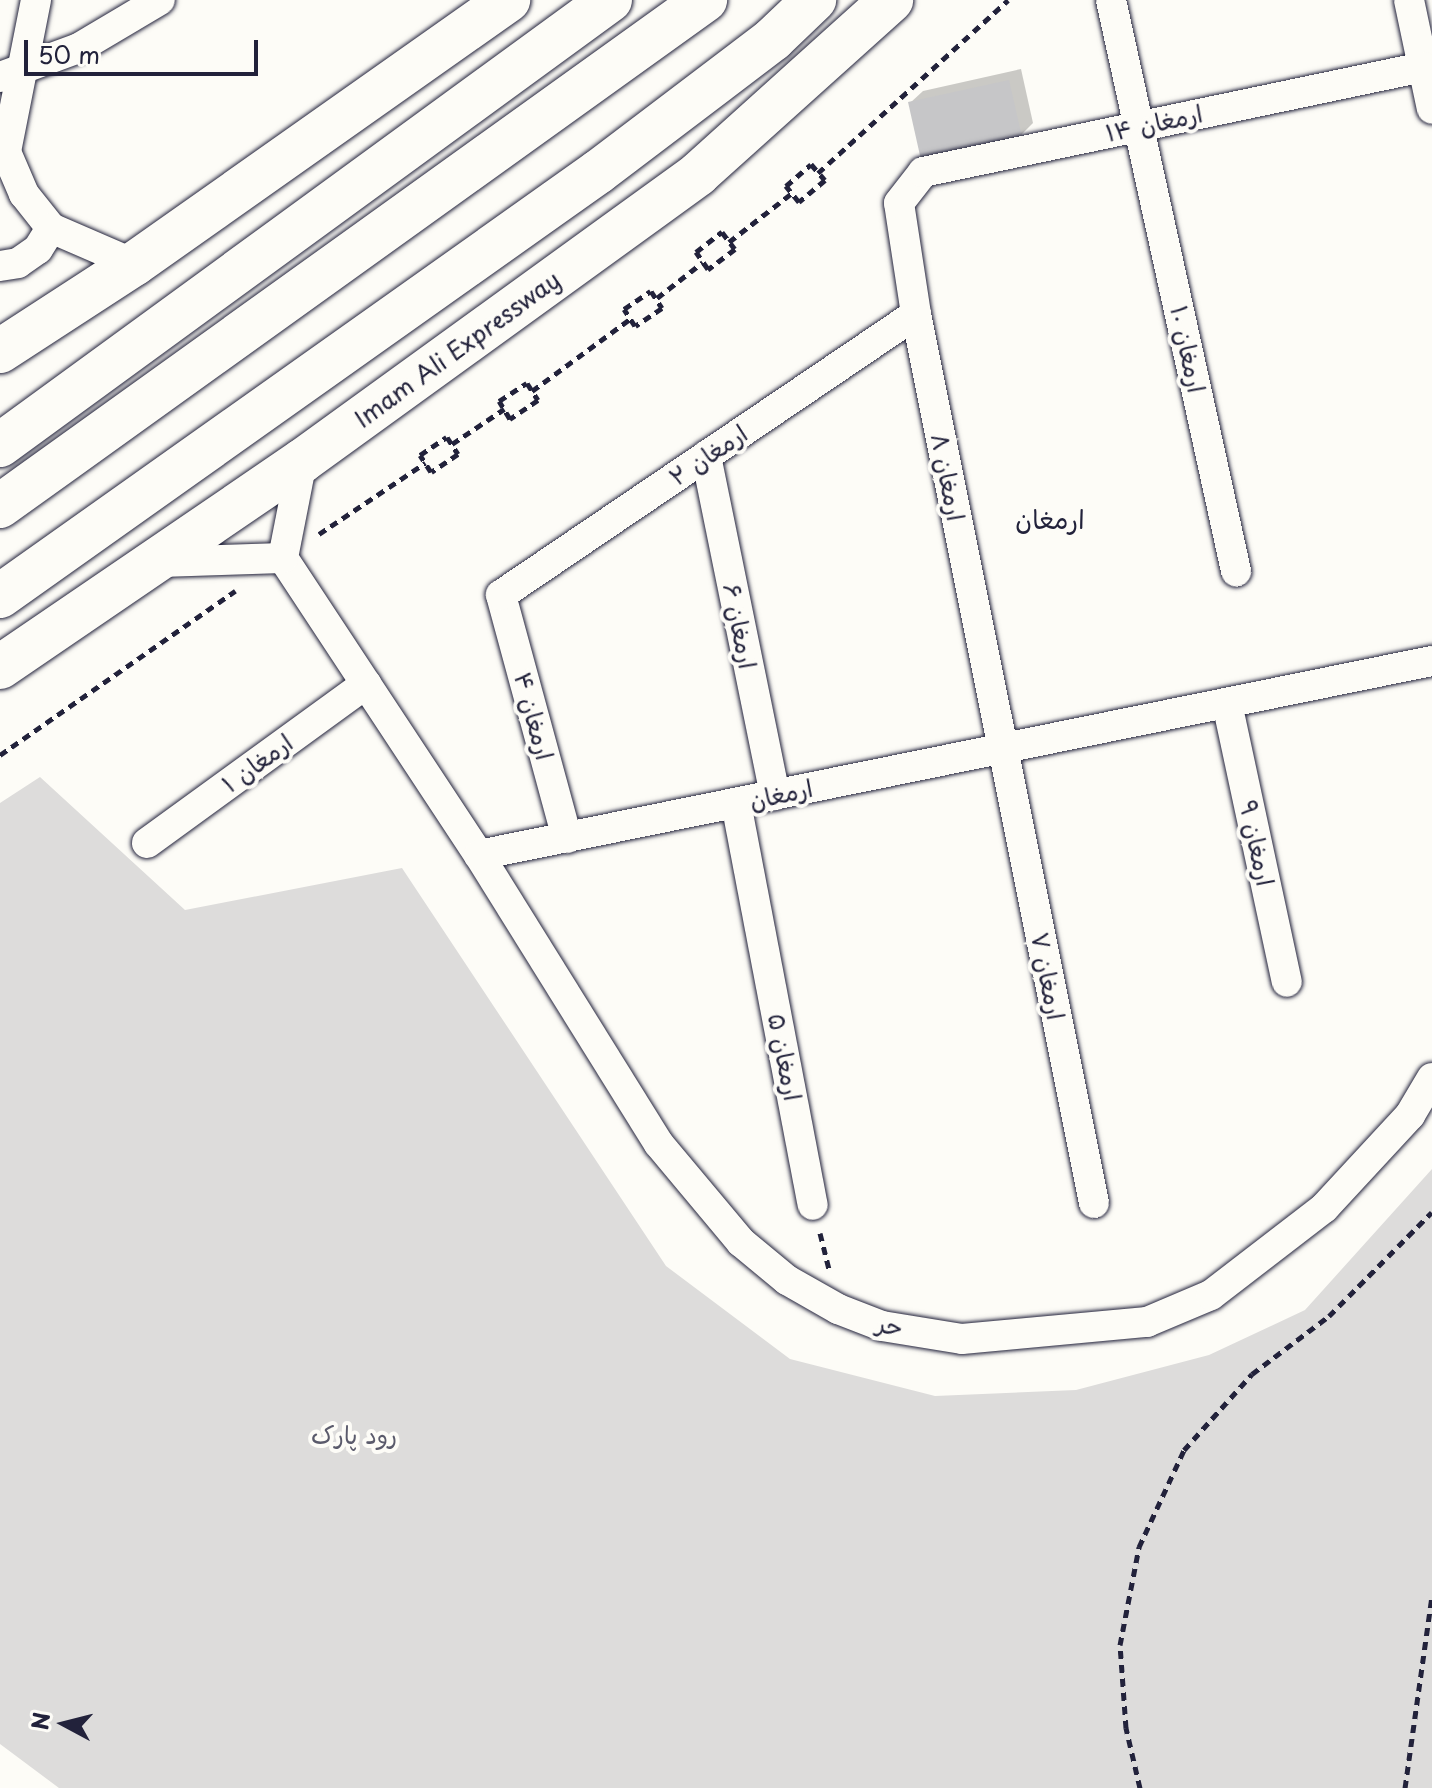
<!DOCTYPE html>
<html>
<head>
<meta charset="utf-8">
<style>
  body { margin:0 }
  #map { position:relative; width:1432px; height:1788px; overflow:hidden; background:#fdfcf7; font-family:"Playpen Sans","Playpen Sans Arabic",sans-serif }
  div>[style] { position:absolute }
  .green>* { inset:0; background:#dddcdb }
  .shadow>* { inset:0; background:#0003 }
  .building>* { inset:0; background:#c6c6c8 }
  .path>* { height:5px; margin-top:-2.5px; transform-origin:0; background:repeating-linear-gradient(90deg,#22223b 0 8px,transparent 0 14px) }
  .roads { filter:drop-shadow(0 0 2px #22223b) drop-shadow(0 0 2px #22223b) }
  .minor>* { height:30px; margin:-15px; padding:0 15px; transform-origin:15px; border-radius:15px; background:#fdfcf7 }
  .trunk>* { height:44px; margin:-22px; padding:0 22px; transform-origin:22px; border-radius:22px; background:#fdfcf7 }
  span { translate:-50% -50%; white-space:nowrap; text-align:center; line-height:1.15; -webkit-text-stroke:8px #fdfcf7; paint-order:stroke }
  .street-label { font-size:24px; color:#22223b }
  .park-label { font-size:24px; color:#5a5a6b }
  .neighbourhood-label { font-size:26px; color:#22223b }
  .north { position:absolute; left:24px; top:1684px; width:80px; height:80px; -webkit-text-stroke:6px #fdfcf7; paint-order:stroke; rotate:277deg; font-size:22px; font-weight:700; line-height:32px; text-align:center; color:#22223b }
  .north::after { content:''; display:block; margin:auto; width:28px; height:36px; background:#22223b; clip-path:polygon(50% 0,100% 100%,50% 72%,0 100%) }
  .scale { position:absolute; left:24px; top:40px; width:234px; height:36px; box-sizing:border-box; border:4px solid #22223b; border-top:0; padding-left:10px; font-size:24px; line-height:28px; white-space:nowrap; color:#22223b; -webkit-text-stroke:6px #fdfcf7; paint-order:stroke }
</style>
</head>
<body>
<div id="map">
  <div class="green">
    <div style="clip-path:polygon(40px 777px,185px 910px,402px 868px,666px 1266px,790px 1359px,935px 1396px,1076px 1390px,1209px 1355px,1305px 1310px,1432px 1169px,1432px 1788px,59px 1788px,0 1744px,0 803px)"></div>
  </div>
  <div class="shadow">
    <div style="clip-path:polygon(1021px 69px,1033px 123px,1021px 135px,910px 103px,923px 91px)"></div>
  </div>
  <div class="building">
    <div style="clip-path:polygon(1009px 80px,1022px 137px,921px 160px,908px 102px)"></div>
  </div>
  <div class="path">
    <div style="left:811px;top:164px;width:21px;rotate:49deg"></div>
    <div style="left:825px;top:180px;width:34px;rotate:140deg"></div>
    <div style="left:799px;top:202px;width:21px;rotate:-129deg"></div>
    <div style="left:786px;top:186px;width:33px;rotate:-41deg"></div>
    <div style="left:818px;top:173px;width:257px;rotate:-42.3deg"></div>
    <div style="left:722px;top:232px;width:21px;rotate:53deg"></div>
    <div style="left:735px;top:249px;width:34px;rotate:143deg"></div>
    <div style="left:708px;top:269px;width:21px;rotate:-125deg"></div>
    <div style="left:696px;top:252px;width:33px;rotate:-38deg"></div>
    <div style="left:729px;top:242px;width:80px;rotate:-37.9deg"></div>
    <div style="left:651px;top:291px;width:20px;rotate:57deg"></div>
    <div style="left:662px;top:308px;width:32px;rotate:146deg"></div>
    <div style="left:635px;top:326px;width:20px;rotate:-123deg"></div>
    <div style="left:624px;top:309px;width:32px;rotate:-34deg"></div>
    <div style="left:657px;top:298px;width:58px;rotate:-38deg"></div>
    <div style="left:527px;top:383px;width:20px;rotate:57deg"></div>
    <div style="left:538px;top:400px;width:34px;rotate:146deg"></div>
    <div style="left:510px;top:419px;width:21px;rotate:-121deg"></div>
    <div style="left:499px;top:401px;width:33px;rotate:-33deg"></div>
    <div style="left:532px;top:391px;width:122px;rotate:-36.3deg"></div>
    <div style="left:447px;top:437px;width:20px;rotate:57deg"></div>
    <div style="left:458px;top:454px;width:32px;rotate:146deg"></div>
    <div style="left:431px;top:472px;width:20px;rotate:-123deg"></div>
    <div style="left:420px;top:455px;width:32px;rotate:-34deg"></div>
    <div style="left:452px;top:444px;width:63px;rotate:-33.9deg"></div>
    <div style="left:319px;top:534px;width:128px;rotate:-33.8deg"></div>
    <div style="left:0;top:755px;width:287px;rotate:-34.9deg"></div>
    <div style="left:820px;top:1233px;width:38px;rotate:76deg"></div>
    <div style="left:1140px;top:1788px;width:62px;rotate:-103.1deg"></div>
    <div style="left:1126px;top:1728px;width:83px;rotate:-94.1deg"></div>
    <div style="left:1120px;top:1645px;width:100px;rotate:-79deg"></div>
    <div style="left:1139px;top:1547px;width:107px;rotate:-65.1deg"></div>
    <div style="left:1184px;top:1450px;width:102px;rotate:-48.2deg"></div>
    <div style="left:1252px;top:1374px;width:96px;rotate:-37deg"></div>
    <div style="left:1329px;top:1316px;width:146px;rotate:-45.3deg"></div>
    <div style="left:1405px;top:1788px;width:195px;rotate:-82deg"></div>
  </div>
  <div class="roads">
    <div class="minor">
      <div style="left:36px;top:0;width:155px;rotate:101.2deg"></div>
      <div style="left:6px;top:152px;width:46px;rotate:66.8deg"></div>
      <div style="left:24px;top:194px;width:43px;rotate:51.5deg"></div>
      <div style="left:51px;top:228px;width:90px;rotate:23.4deg"></div>
      <div style="left:1111px;top:0;width:585px;rotate:77.65deg"></div>
      <div style="left:1409px;top:0;width:111px;rotate:78.1deg"></div>
      <div style="left:0;top:77px;width:84px;rotate:-20.2deg"></div>
      <div style="left:79px;top:48px;width:94px;rotate:-30.7deg"></div>
      <div style="left:0;top:266px;width:18px;rotate:-9deg"></div>
      <div style="left:18px;top:263px;width:24px;rotate:-35deg"></div>
      <div style="left:38px;top:249px;width:25px;rotate:-58deg"></div>
      <div style="left:706px;top:456px;width:346px;rotate:78.5deg"></div>
      <div style="left:302px;top:461px;width:99px;rotate:101.1deg"></div>
      <div style="left:283px;top:558px;width:356px;rotate:56.6deg"></div>
      <div style="left:479px;top:855px;width:340px;rotate:58.1deg"></div>
      <div style="left:659px;top:1144px;width:128px;rotate:50.1deg"></div>
      <div style="left:741px;top:1242px;width:60px;rotate:39.6deg"></div>
      <div style="left:787px;top:1280px;width:59px;rotate:29.6deg"></div>
      <div style="left:838px;top:1309px;width:47px;rotate:21.1deg"></div>
      <div style="left:882px;top:1326px;width:81px;rotate:9.2deg"></div>
      <div style="left:962px;top:1339px;width:186px;rotate:-5.3deg"></div>
      <div style="left:1147px;top:1322px;width:69px;rotate:-22.9deg"></div>
      <div style="left:1211px;top:1295px;width:143px;rotate:-37.6deg"></div>
      <div style="left:1324px;top:1208px;width:127px;rotate:-47.2deg"></div>
      <div style="left:1410px;top:1115px;width:43px;rotate:-59.3deg"></div>
      <div style="left:160px;top:562px;width:123px;rotate:-1.9deg"></div>
      <div style="left:1227px;top:703px;width:285px;rotate:77.9deg"></div>
      <div style="left:736px;top:803px;width:409px;rotate:79.2deg"></div>
      <div style="left:567px;top:838px;width:252px;rotate:-105.2deg"></div>
      <div style="left:501px;top:595px;width:501px;rotate:-34.1deg"></div>
      <div style="left:147px;top:843px;width:271px;rotate:-36deg"></div>
      <div style="left:479px;top:855px;width:973px;rotate:-11.51deg"></div>
      <div style="left:1094px;top:1203px;width:907px;rotate:-101.32deg"></div>
      <div style="left:916px;top:314px;width:112px;rotate:-98.7deg"></div>
      <div style="left:899px;top:203px;width:39px;rotate:-52deg"></div>
      <div style="left:923px;top:172px;width:511px;rotate:-11.86deg"></div>
    </div>
    <div class="trunk">
      <div style="left:0;top:351px;width:160px;rotate:-33deg"></div>
      <div style="left:134px;top:264px;width:458px;rotate:-35.2deg"></div>
      <div style="left:0;top:445px;width:755px;rotate:-36.11deg"></div>
      <div style="left:0;top:506px;width:868px;rotate:-35.67deg"></div>
      <div style="left:0;top:596px;width:733px;rotate:-35.34deg"></div>
      <div style="left:598px;top:172px;width:220px;rotate:-37.2deg"></div>
      <div style="left:773px;top:39px;width:57px;rotate:-43.6deg"></div>
      <div style="left:0;top:667px;width:366px;rotate:-34.3deg"></div>
      <div style="left:302px;top:461px;width:489px;rotate:-35.9deg"></div>
      <div style="left:698px;top:174px;width:260px;rotate:-42deg"></div>
    </div>
  </div>
  <div class="street-label">
    <span style="left:1154px;top:123px;rotate:-12deg">ارمغان ۱۴</span>
    <span style="left:457px;top:349px;rotate:-36deg">Imam Ali Expressway</span>
    <span style="left:1188px;top:349px;rotate:78deg">ارمغان ۱۰</span>
    <span style="left:708px;top:455px;rotate:-34deg">ارمغان ۲</span>
    <span style="left:948px;top:477px;rotate:79deg">ارمغان ۸</span>
    <span style="left:740px;top:626px;rotate:79deg">ارمغان ۶</span>
    <span style="left:534px;top:716px;rotate:75deg">ارمغان ۴</span>
    <span style="left:257px;top:763px;rotate:-36deg">ارمغان ۱</span>
    <span style="left:781px;top:794px;rotate:-12deg">ارمغان</span>
    <span style="left:1257px;top:843px;rotate:78deg">ارمغان ۹</span>
    <span style="left:1048px;top:976px;rotate:79deg">ارمغان ۷</span>
    <span style="left:785px;top:1057px;rotate:79deg">ارمغان ۵</span>
    <span style="left:890px;top:1325px;rotate:13deg">حر</span>
  </div>
  <div class="park-label">
    <span style="left:354px;top:1435px">رود پارک</span>
  </div>
  <div class="neighbourhood-label">
    <span style="left:1050px;top:519px">ارمغان</span>
  </div>
  <div class="north">N</div>
  <div class="scale">50 m</div>
</div>
</body>
</html>
